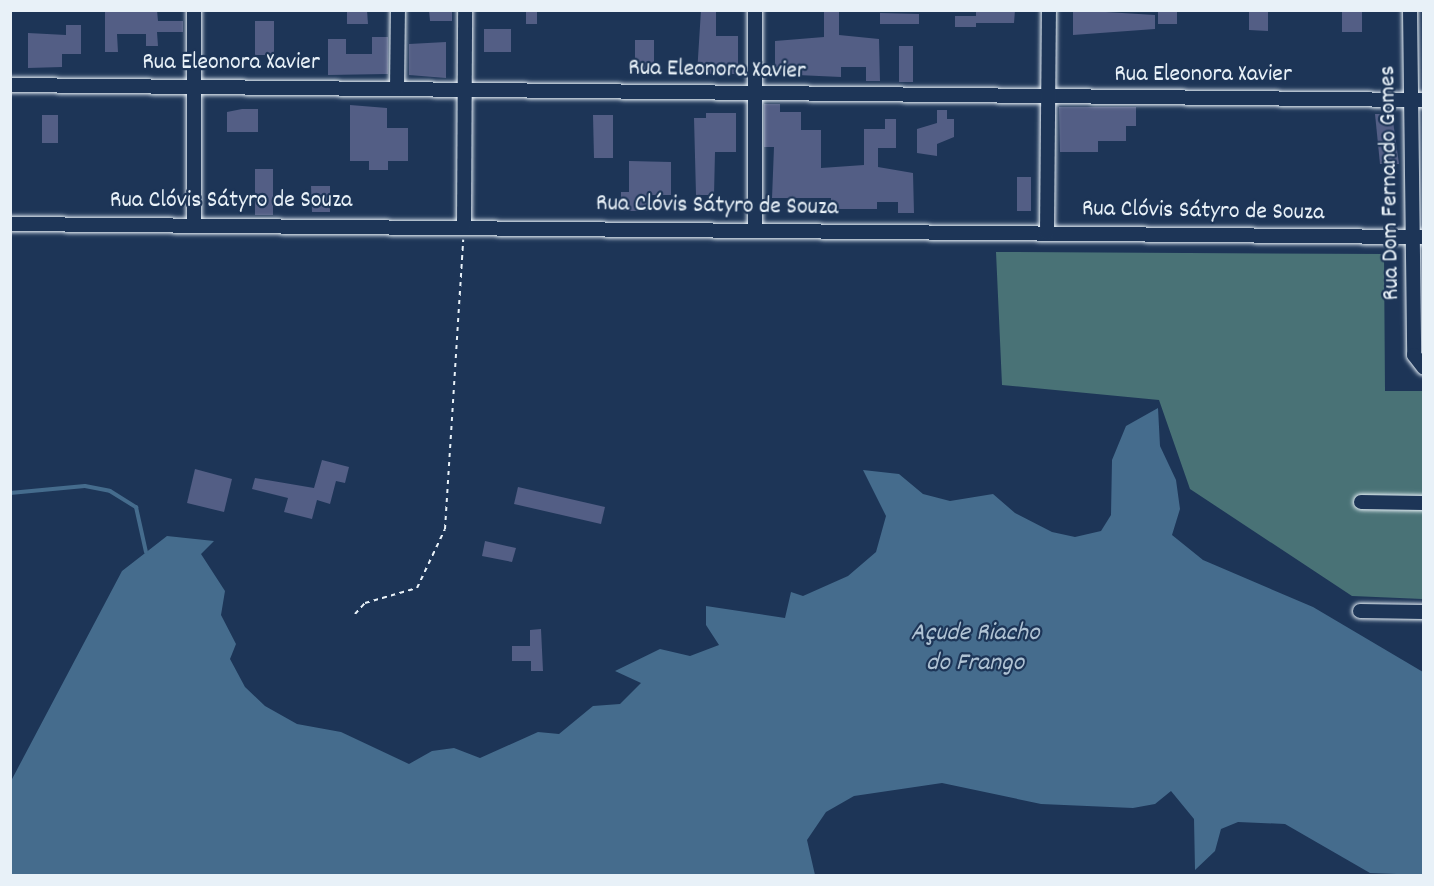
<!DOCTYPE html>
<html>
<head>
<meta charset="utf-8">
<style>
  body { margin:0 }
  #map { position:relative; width:1434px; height:886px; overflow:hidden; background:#1d3557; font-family:Dekko,sans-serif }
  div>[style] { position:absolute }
  .green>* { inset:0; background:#497276 }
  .water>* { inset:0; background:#456c8d }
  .stream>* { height:4px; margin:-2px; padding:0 2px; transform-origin:2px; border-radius:2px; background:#456c8d }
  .building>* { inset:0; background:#535e85 }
  .path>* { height:2px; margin-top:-1px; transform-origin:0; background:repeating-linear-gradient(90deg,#e8f1f8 0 4.5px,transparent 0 9px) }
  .roads { filter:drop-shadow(0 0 2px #e8f1f8) drop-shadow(0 0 2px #e8f1f8) }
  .minor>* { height:14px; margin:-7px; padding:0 7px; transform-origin:7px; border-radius:7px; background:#1d3557 }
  span { translate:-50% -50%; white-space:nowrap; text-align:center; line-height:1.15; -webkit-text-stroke:4.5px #1d3557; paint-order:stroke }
  .street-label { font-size:24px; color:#e8f1f8 }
  .water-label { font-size:26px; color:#afc2d3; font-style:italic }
  .frame { position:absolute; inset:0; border:12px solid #e8f1f8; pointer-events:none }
</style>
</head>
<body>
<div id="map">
  <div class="green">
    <div style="clip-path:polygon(996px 252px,1384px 254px,1385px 391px,1423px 391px,1423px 599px,1352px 596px,1190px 489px,1159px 400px,1002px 385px)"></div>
  </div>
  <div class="water">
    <div style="clip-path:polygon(1158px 408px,1160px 446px,1176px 480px,1180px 509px,1172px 535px,1203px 560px,1313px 607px,1423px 672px,1423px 875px,1370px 873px,1285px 824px,1238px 822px,1221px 829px,1215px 851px,1195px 870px,1194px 819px,1171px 791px,1155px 804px,1133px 808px,1041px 804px,942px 783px,854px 796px,826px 812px,807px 840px,815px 875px,11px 875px,11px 781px,122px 571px,167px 536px,214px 541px,201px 554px,225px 591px,221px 615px,236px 644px,230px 659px,245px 687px,265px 706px,297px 724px,341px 732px,409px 764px,432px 751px,454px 748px,480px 758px,538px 732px,559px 734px,593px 706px,620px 704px,641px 683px,615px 671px,660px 649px,690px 656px,719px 645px,706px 625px,706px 606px,785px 618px,791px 592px,803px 596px,848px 576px,876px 552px,886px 516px,863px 470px,899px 474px,923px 494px,950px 501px,993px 494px,1015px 513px,1052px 532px,1075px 537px,1101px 531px,1111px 515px,1112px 460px,1126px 426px)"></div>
  </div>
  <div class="stream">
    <div style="left:10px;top:493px;width:75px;rotate:-5.3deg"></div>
    <div style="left:85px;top:486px;width:25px;rotate:11deg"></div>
    <div style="left:110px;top:491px;width:31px;rotate:32deg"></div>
    <div style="left:136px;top:507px;width:46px;rotate:77.5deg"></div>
  </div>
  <div class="building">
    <div style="clip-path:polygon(105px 10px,157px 10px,158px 21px,183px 21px,183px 32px,157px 32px,158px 46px,146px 46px,146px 34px,117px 34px,118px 52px,105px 52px)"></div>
    <div style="clip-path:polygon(347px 10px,367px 10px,368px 24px,347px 24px)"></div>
    <div style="clip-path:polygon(429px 10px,452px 10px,452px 21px,430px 21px)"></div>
    <div style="clip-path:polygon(526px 10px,537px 10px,537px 24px,526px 24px)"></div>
    <div style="clip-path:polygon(701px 10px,716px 10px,716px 36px,738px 36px,738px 74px,697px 74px)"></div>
    <div style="clip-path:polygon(824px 10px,839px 10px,839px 35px,879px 39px,880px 81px,866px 81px,866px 67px,841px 67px,841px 77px,775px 74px,775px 41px,824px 37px)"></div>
    <div style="clip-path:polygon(976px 10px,1015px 10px,1014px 23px,976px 23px)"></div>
    <div style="clip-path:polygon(1073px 10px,1155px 15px,1155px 29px,1073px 35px)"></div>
    <div style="clip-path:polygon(1158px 10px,1177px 10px,1177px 24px,1158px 24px)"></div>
    <div style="clip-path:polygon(1249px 10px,1268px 10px,1268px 31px,1249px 30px)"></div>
    <div style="clip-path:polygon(1342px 10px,1362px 10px,1362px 32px,1342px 32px)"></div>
    <div style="clip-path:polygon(880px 13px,919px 14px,919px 24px,880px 24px)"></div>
    <div style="clip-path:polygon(955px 16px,976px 16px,976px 27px,955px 27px)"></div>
    <div style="clip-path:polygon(255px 21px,274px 21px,274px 55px,255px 55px)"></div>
    <div style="clip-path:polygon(66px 25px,81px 25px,81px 54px,62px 54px,62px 67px,28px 68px,28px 33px,66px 35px)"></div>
    <div style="clip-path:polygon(484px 29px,511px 29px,511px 52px,484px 52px)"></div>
    <div style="clip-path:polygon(372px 37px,388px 37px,388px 74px,328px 75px,328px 39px,346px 39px,346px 54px,372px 54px)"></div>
    <div style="clip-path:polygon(635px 40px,654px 40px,654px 72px,635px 72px)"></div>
    <div style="clip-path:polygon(446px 42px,446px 78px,409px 75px,409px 44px)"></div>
    <div style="clip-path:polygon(899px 46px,913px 46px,913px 82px,899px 82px)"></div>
    <div style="clip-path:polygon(764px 104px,780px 104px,780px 112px,801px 112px,801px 130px,821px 130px,821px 168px,864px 165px,864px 129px,885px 129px,885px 119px,896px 119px,896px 148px,878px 148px,878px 167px,913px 173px,914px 213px,898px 213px,898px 202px,877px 202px,877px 209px,831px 209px,831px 198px,772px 198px,774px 147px,764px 147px)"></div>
    <div style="clip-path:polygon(350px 105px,387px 108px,387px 128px,408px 128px,408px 161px,388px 161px,388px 170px,369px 170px,369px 161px,350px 161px)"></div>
    <div style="clip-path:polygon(1059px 107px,1136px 107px,1136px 126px,1126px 126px,1126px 141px,1098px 141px,1098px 152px,1060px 152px)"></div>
    <div style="clip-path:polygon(242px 109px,258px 109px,258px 132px,227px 132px,227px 112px)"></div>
    <div style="clip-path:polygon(937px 110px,947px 110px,947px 119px,954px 119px,954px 137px,937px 144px,937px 156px,917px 153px,917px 129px,937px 123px)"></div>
    <div style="clip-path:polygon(706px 113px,736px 113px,736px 152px,715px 152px,714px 195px,696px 195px,694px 118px,706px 118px)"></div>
    <div style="clip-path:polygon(1375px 114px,1392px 114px,1399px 164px,1380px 164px)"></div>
    <div style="clip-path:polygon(42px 115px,58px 115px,58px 143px,42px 143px)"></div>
    <div style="clip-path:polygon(593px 115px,613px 115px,613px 158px,594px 158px)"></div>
    <div style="clip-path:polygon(629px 161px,671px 162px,671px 195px,650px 195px,650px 211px,621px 211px,621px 192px,629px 192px)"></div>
    <div style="clip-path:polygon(255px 169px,273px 169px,273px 215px,255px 215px)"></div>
    <div style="clip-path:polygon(1017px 177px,1031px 177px,1031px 211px,1017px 211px)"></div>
    <div style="clip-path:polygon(311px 186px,330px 186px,330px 212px,312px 212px)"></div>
    <div style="clip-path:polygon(322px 460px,349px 467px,345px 483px,336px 481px,330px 504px,317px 500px,312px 519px,284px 512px,288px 498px,252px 489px,255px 478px,314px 488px)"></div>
    <div style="clip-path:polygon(195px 469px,232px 479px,224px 512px,187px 503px)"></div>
    <div style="clip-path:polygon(518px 487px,605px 507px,601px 524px,514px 504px)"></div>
    <div style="clip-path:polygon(485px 541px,516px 548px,512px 562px,482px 556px)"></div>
    <div style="clip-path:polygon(541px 629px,543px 671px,531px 671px,531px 661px,512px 661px,512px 646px,530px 646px,530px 630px)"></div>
  </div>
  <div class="path">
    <div style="left:355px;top:614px;width:15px;rotate:-48deg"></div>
    <div style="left:365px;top:603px;width:54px;rotate:-16.1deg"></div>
    <div style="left:417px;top:588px;width:65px;rotate:-64.6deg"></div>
    <div style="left:445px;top:529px;width:290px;rotate:-86.4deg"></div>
  </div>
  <div class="roads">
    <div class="minor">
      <div style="left:194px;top:10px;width:215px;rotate:90deg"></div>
      <div style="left:1410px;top:10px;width:345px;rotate:89.3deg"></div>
      <div style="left:1414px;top:355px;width:16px;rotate:52deg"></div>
      <div style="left:10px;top:85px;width:1414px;rotate:0.61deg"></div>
      <div style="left:397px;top:88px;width:78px;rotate:-89.3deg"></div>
      <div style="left:10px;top:224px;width:1414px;rotate:0.53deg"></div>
      <div style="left:464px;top:225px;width:215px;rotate:-89.7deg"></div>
      <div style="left:755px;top:231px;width:221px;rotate:-90deg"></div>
      <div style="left:1047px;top:233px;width:223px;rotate:-89.5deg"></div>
      <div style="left:1361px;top:502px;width:63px;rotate:0.9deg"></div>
      <div style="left:1360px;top:611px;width:64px;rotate:0.9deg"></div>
    </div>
  </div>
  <div class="street-label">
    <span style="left:231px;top:64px">Rua Eleonora Xavier</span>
    <span style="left:717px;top:71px;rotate:1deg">Rua Eleonora Xavier</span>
    <span style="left:1203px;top:76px">Rua Eleonora Xavier</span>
    <span style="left:1391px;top:183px;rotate:-91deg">Rua Dom Fernando Gomes</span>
    <span style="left:231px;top:202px">Rua Clóvis Sátyro de Souza</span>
    <span style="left:717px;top:207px;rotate:1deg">Rua Clóvis Sátyro de Souza</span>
    <span style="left:1203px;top:212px;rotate:1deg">Rua Clóvis Sátyro de Souza</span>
  </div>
  <div class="water-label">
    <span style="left:975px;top:649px">Açude Riacho<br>do Frango</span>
  </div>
  <div class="frame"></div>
</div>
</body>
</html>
